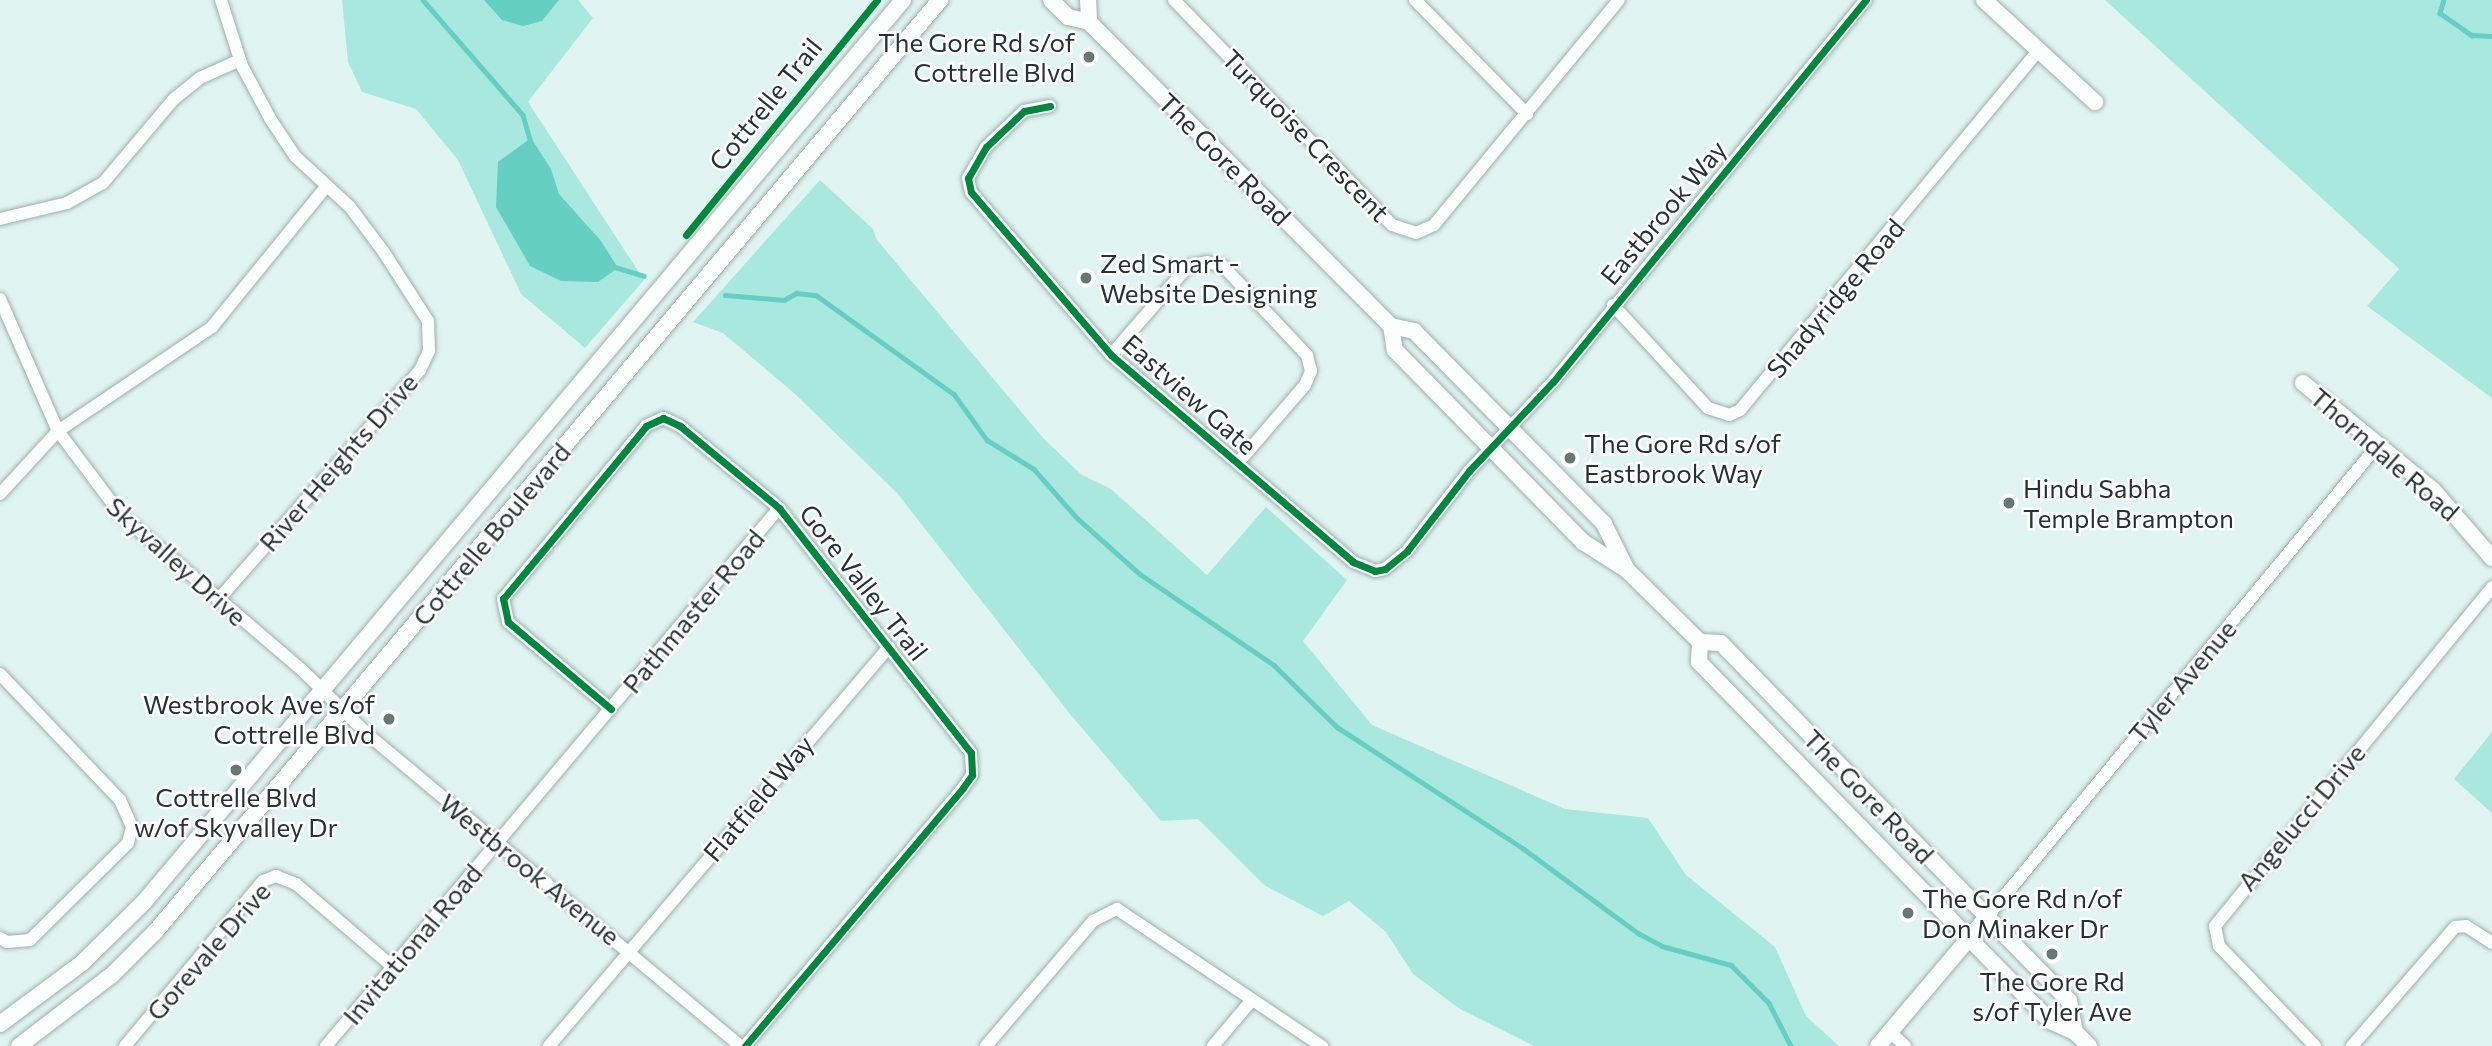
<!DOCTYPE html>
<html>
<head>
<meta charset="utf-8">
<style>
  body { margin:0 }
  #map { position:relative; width:2492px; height:1046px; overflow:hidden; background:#e0f5f1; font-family:Commissioner,sans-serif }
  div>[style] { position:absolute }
  .green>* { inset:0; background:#a8e8df }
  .water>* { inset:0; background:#65cfc3 }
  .stream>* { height:4.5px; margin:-2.25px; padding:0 2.25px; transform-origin:2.25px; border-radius:2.25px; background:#65cfc3 }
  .roads { filter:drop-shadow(0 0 2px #9fafac) drop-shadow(0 0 2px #9fafac) }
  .street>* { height:12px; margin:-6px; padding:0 6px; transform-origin:6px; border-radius:6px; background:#fafefd }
  .secondary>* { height:16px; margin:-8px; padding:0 8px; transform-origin:8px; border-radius:8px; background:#fafefd }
  .cycleway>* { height:7px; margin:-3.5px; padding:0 3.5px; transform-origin:3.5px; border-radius:3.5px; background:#00873e }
  .dots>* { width:19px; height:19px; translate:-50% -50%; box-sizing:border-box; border:4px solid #fff; border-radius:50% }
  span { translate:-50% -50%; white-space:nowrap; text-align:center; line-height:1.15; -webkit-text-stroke:5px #fff; paint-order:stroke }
  .poi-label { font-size:26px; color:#253331 }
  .right { translate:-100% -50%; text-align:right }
  .left { translate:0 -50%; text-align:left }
  .street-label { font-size:26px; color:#253331 }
</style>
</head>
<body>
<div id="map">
  <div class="green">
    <div style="clip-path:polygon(342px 0,578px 0,593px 18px,528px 102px,644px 280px,585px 348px,521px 294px,458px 160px,416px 109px,362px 92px,348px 62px)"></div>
    <div style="clip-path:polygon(2105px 0,2492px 0,2492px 398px,2367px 306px,2399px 269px)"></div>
    <div style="clip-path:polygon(820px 180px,873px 229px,877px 240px,1044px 439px,1082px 475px,1111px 489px,1207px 575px,1266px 507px,1347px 580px,1303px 641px,1372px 725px,1565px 809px,1648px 818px,1686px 875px,1775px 947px,1806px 1016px,1839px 1046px,1534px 1046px,1460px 1009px,1413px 974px,1386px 932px,1349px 901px,1323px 916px,1264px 885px,1198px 819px,1161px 821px,1070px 714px,897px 493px,794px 393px,723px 333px,693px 322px)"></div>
    <div style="clip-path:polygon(2492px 732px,2492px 813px,2454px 779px)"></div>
  </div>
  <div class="water">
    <div style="clip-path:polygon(484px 0,559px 0,542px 21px,523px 26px,502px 20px)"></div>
    <div style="clip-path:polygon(531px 138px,551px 169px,559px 194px,601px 241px,618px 268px,598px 282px,561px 281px,530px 266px,496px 207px,498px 162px)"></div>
  </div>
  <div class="stream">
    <div style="left:423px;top:0;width:152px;rotate:49deg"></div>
    <div style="left:523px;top:115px;width:29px;rotate:74deg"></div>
    <div style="left:2444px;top:0;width:14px;rotate:107deg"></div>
    <div style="left:2440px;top:13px;width:39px;rotate:35deg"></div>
    <div style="left:2472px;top:35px;width:20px;rotate:3deg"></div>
    <div style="left:615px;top:267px;width:30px;rotate:17deg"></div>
    <div style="left:725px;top:295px;width:59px;rotate:4.8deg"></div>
    <div style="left:784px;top:300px;width:14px;rotate:-30deg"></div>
    <div style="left:796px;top:293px;width:20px;rotate:6deg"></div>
    <div style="left:816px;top:295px;width:170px;rotate:35.7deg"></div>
    <div style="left:954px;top:394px;width:57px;rotate:54.3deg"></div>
    <div style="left:987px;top:440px;width:55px;rotate:31.7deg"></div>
    <div style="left:1034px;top:469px;width:65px;rotate:48.7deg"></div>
    <div style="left:1077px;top:518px;width:84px;rotate:41.6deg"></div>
    <div style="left:1140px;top:574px;width:162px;rotate:34.2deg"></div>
    <div style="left:1274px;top:665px;width:88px;rotate:44.5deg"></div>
    <div style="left:1337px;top:727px;width:223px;rotate:33.1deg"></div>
    <div style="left:1524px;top:849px;width:142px;rotate:36.4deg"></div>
    <div style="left:1638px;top:933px;width:27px;rotate:28deg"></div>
    <div style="left:1662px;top:946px;width:72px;rotate:15.4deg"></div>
    <div style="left:1731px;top:965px;width:54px;rotate:45deg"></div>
    <div style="left:1769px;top:1003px;width:48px;rotate:62.9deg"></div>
  </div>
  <div class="roads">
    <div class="street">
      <div style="left:1174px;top:0;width:313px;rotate:45.9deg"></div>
      <div style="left:1392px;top:225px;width:25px;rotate:18deg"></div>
      <div style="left:1416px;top:233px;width:20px;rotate:-24deg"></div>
      <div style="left:1434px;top:225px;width:291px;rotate:-50.6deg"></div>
      <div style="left:1415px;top:0;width:160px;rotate:45.5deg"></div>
      <div style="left:1050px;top:106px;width:26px;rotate:169deg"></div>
      <div style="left:1024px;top:111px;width:52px;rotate:136.5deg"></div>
      <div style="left:986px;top:147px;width:36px;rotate:120deg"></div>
      <div style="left:968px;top:178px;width:14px;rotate:78deg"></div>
      <div style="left:971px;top:192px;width:215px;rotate:49.3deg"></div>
      <div style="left:1111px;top:355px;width:318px;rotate:40.5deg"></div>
      <div style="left:1353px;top:562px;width:24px;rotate:22deg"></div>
      <div style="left:1375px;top:571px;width:10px;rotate:-11deg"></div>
      <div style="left:1385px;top:569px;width:28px;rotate:-39deg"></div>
      <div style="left:1407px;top:551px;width:101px;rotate:-52.2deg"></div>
      <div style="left:1469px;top:471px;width:122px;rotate:-46.7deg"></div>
      <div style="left:1553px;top:382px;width:494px;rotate:-50.7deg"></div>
      <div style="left:0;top:219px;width:69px;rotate:-13.4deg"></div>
      <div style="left:67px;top:203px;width:41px;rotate:-29.1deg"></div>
      <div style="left:103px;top:183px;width:110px;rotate:-49.8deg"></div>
      <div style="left:174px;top:99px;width:33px;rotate:-39deg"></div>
      <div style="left:200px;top:78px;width:44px;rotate:-24.2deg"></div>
      <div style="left:0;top:299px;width:144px;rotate:66.3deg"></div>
      <div style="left:58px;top:431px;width:105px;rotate:53.1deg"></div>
      <div style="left:121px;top:515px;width:238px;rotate:40.6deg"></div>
      <div style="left:302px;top:670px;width:90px;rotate:44.5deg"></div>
      <div style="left:366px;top:733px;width:488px;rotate:39.9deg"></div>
      <div style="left:1613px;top:305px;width:140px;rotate:47.3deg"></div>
      <div style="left:1708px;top:408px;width:22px;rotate:18deg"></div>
      <div style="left:1729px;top:415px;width:12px;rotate:-24deg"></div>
      <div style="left:1740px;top:410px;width:468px;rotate:-50.3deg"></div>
      <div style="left:1111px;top:355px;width:118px;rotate:-49.1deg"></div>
      <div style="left:1188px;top:266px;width:19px;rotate:-12deg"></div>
      <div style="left:1207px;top:262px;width:16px;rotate:14deg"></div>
      <div style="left:1223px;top:266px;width:122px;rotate:46.7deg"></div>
      <div style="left:1307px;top:355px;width:16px;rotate:76deg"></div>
      <div style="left:1311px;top:371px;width:15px;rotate:113deg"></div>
      <div style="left:1305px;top:385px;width:103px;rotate:130.7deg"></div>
      <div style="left:0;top:494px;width:86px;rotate:-47.4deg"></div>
      <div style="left:58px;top:431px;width:186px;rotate:-34deg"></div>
      <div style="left:212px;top:327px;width:179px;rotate:-50.9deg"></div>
      <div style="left:218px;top:600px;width:306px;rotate:-48.7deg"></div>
      <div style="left:420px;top:370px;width:21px;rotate:-65deg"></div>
      <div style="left:429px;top:351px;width:30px;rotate:-92deg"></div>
      <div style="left:428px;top:321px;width:83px;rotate:-122.7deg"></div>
      <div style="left:383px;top:251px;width:55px;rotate:-126.9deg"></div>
      <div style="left:350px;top:207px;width:75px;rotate:-137.2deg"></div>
      <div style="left:295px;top:156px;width:43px;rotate:-123.7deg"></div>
      <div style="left:271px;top:120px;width:61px;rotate:-118.2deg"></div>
      <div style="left:242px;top:66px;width:69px;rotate:-107.7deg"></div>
      <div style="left:0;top:674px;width:174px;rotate:46.4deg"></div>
      <div style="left:120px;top:800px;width:30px;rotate:66deg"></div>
      <div style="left:132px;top:827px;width:16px;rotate:104deg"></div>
      <div style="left:128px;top:843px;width:138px;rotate:135.3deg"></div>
      <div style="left:30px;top:940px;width:23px;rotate:175deg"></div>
      <div style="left:7px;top:942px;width:8px;rotate:-150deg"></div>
      <div style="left:611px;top:709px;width:135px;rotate:-139.8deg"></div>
      <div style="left:508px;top:622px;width:24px;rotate:-102deg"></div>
      <div style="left:503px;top:599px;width:224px;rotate:-50.4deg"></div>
      <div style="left:646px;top:426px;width:19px;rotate:-25deg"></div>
      <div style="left:663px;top:418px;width:19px;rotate:25deg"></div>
      <div style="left:680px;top:426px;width:129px;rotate:39.6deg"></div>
      <div style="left:779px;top:508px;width:311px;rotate:51.9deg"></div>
      <div style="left:971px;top:753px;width:22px;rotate:87deg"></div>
      <div style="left:972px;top:775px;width:16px;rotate:125deg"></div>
      <div style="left:963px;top:788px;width:338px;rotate:130.2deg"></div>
      <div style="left:1987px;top:917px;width:613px;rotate:-50.36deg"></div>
      <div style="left:1889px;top:1031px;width:22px;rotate:43deg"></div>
      <div style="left:125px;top:1046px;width:215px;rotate:-50.1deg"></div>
      <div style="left:263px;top:881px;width:14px;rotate:-21deg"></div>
      <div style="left:276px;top:876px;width:22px;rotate:22deg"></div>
      <div style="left:296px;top:884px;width:128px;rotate:40.6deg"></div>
      <div style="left:326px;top:1046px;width:703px;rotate:-49.9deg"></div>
      <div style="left:549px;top:1046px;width:524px;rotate:-49.56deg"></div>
      <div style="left:986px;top:1046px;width:165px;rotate:-49.4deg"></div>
      <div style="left:1093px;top:921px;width:27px;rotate:-27deg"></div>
      <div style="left:1117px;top:909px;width:247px;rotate:33.8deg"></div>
      <div style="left:1213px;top:1046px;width:60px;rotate:-49.7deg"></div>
      <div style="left:2315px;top:1046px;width:139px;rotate:-133.8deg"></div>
      <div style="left:2219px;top:946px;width:20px;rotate:-101deg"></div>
      <div style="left:2215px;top:926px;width:438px;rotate:-50.7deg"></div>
      <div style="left:2352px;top:1046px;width:157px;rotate:-49.1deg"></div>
      <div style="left:2455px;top:927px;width:11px;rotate:-5deg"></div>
      <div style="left:2466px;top:926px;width:31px;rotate:33deg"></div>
    </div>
    <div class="secondary">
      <div style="left:1051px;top:0;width:24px;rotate:45deg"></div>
      <div style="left:1068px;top:17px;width:22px;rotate:13deg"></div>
      <div style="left:1089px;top:22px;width:429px;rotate:45.2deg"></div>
      <div style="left:1391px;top:326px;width:24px;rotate:12deg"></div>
      <div style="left:1414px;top:331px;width:271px;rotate:45.4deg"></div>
      <div style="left:1604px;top:524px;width:51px;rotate:63.4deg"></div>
      <div style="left:1088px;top:0;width:22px;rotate:87deg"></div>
      <div style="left:1984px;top:0;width:151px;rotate:42.6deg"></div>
      <div style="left:1391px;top:326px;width:24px;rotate:81deg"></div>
      <div style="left:1395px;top:350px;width:269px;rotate:45.6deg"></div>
      <div style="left:1583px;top:542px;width:52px;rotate:32.5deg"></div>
      <div style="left:1627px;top:570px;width:103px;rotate:44.6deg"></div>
      <div style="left:1700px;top:642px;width:21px;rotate:3deg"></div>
      <div style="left:1721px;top:643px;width:499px;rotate:45.8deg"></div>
      <div style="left:2069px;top:1001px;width:32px;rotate:79deg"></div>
      <div style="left:2303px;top:383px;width:168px;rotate:39.5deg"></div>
      <div style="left:2433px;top:490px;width:90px;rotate:49.1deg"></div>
      <div style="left:1700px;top:642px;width:20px;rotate:93deg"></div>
      <div style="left:1699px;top:662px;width:502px;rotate:45.65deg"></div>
      <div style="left:2050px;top:1021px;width:27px;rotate:24deg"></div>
      <div style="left:2075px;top:1032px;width:20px;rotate:45deg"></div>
      <div style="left:0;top:1024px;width:102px;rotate:-36.6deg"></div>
      <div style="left:82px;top:963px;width:87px;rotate:-44.5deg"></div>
      <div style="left:144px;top:902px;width:1179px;rotate:-49.92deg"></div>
      <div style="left:19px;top:1046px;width:117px;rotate:-37.4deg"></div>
      <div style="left:112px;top:975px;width:61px;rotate:-45deg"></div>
      <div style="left:155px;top:932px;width:1219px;rotate:-49.89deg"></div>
      <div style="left:1878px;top:1046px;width:169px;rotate:-49.8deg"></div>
    </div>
  </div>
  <div class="cycleway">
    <div style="left:1050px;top:106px;width:26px;rotate:169deg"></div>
    <div style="left:1024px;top:111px;width:52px;rotate:136.5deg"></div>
    <div style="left:986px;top:147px;width:36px;rotate:120deg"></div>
    <div style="left:968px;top:178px;width:14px;rotate:78deg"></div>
    <div style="left:971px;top:192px;width:215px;rotate:49.3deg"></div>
    <div style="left:1111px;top:355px;width:318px;rotate:40.5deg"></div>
    <div style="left:1353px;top:562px;width:24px;rotate:22deg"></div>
    <div style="left:1375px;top:571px;width:10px;rotate:-11deg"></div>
    <div style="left:1385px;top:569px;width:28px;rotate:-39deg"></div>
    <div style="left:1407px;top:551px;width:101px;rotate:-52.2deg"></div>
    <div style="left:1469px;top:471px;width:122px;rotate:-46.7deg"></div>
    <div style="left:1553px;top:382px;width:494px;rotate:-50.7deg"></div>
    <div style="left:686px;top:235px;width:303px;rotate:-50.9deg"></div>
    <div style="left:611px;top:709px;width:135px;rotate:-139.8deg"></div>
    <div style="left:508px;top:622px;width:24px;rotate:-102deg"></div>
    <div style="left:503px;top:599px;width:224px;rotate:-50.4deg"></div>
    <div style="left:646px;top:426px;width:19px;rotate:-25deg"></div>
    <div style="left:663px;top:418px;width:19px;rotate:25deg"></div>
    <div style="left:680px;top:426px;width:129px;rotate:39.6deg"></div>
    <div style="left:779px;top:508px;width:311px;rotate:51.9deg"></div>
    <div style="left:971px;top:753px;width:22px;rotate:87deg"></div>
    <div style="left:972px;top:775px;width:16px;rotate:125deg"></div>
    <div style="left:963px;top:788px;width:338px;rotate:130.2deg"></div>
  </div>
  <div class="dots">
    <div style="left:1089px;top:57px;background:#667774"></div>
    <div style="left:1086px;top:278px;background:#667774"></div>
    <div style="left:1570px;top:458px;background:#667774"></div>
    <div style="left:2009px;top:503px;background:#667774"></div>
    <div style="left:389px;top:719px;background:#667774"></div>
    <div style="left:236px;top:770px;background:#667774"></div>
    <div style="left:1908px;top:913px;background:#667774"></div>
    <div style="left:2052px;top:954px;background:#667774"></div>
  </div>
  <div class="poi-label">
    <span class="right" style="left:1075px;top:57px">The Gore Rd s/of<br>Cottrelle Blvd</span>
    <span class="left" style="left:1100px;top:278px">Zed Smart -<br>Website Designing</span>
    <span class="left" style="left:1584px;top:458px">The Gore Rd s/of<br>Eastbrook Way</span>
    <span class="left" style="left:2023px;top:503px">Hindu Sabha<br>Temple Brampton</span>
    <span class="right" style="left:375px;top:719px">Westbrook Ave s/of<br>Cottrelle Blvd</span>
    <span style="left:236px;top:812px">Cottrelle Blvd<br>w/of Skyvalley Dr</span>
    <span class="left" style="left:1922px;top:913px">The Gore Rd n/of<br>Don Minaker Dr</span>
    <span style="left:2052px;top:996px">The Gore Rd<br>s/of Tyler Ave</span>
  </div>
  <div class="street-label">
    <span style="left:765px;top:104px;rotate:-51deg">Cottrelle Trail</span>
    <span style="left:1306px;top:135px;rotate:46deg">Turquoise Crescent</span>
    <span style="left:1225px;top:159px;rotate:45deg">The Gore Road</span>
    <span style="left:1663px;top:212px;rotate:-50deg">Eastbrook Way</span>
    <span style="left:1835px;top:298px;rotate:-50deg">Shadyridge Road</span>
    <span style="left:1190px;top:394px;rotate:41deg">Eastview Gate</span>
    <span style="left:2385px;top:454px;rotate:41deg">Thorndale Road</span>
    <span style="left:338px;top:462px;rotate:-49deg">River Heights Drive</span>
    <span style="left:491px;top:534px;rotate:-50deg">Cottrelle Boulevard</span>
    <span style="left:177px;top:561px;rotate:42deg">Skyvalley Drive</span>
    <span style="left:864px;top:582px;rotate:52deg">Gore Valley Trail</span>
    <span style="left:693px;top:611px;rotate:-50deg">Pathmaster Road</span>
    <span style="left:2182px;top:681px;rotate:-50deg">Tyler Avenue</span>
    <span style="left:1869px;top:796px;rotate:46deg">The Gore Road</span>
    <span style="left:758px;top:798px;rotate:-50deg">Flatfield Way</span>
    <span style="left:2301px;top:817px;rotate:-50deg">Angelucci Drive</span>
    <span style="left:530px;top:869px;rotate:39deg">Westbrook Avenue</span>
    <span style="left:412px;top:944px;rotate:-50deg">Invitational Road</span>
    <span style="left:208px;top:951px;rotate:-49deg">Gorevale Drive</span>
  </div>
</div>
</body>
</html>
